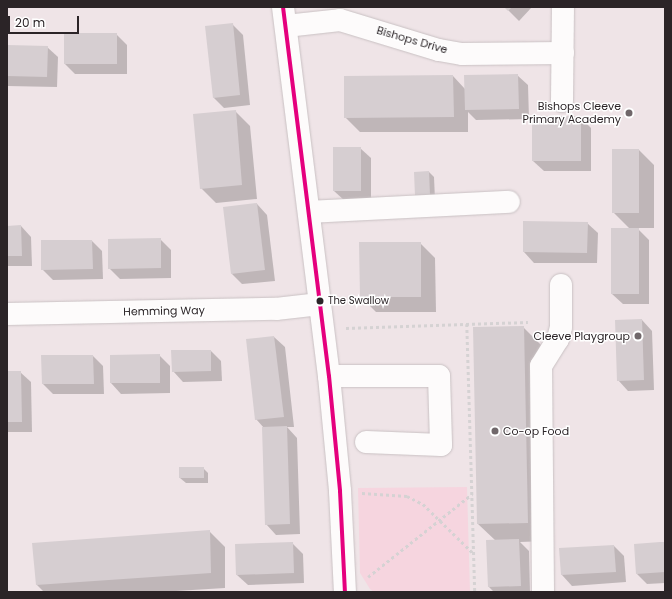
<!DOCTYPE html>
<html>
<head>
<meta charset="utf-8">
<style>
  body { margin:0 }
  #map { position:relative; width:672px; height:599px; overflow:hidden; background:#efe4e7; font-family:Poppins,sans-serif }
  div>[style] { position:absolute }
  .green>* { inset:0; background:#f6d5df }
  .shadow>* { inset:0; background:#0003 }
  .building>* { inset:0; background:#d6ced1 }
  .path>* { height:2.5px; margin-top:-1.25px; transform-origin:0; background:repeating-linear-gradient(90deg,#d5d2d3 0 3px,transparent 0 6px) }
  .roads { filter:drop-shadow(0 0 1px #c9c1c3) drop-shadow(0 0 1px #c9c1c3) }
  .minor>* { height:22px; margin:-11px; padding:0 11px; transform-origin:11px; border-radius:11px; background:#fdfbfb }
  .bus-1>* { height:4px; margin:-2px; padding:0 2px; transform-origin:2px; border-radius:2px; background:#e5007d }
  .dots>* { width:11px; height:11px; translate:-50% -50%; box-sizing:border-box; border:2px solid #fff; border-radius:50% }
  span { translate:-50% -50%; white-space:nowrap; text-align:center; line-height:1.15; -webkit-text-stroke:3px #fff; paint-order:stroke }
  .bus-label { font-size:10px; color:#2b2427 }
  .left { translate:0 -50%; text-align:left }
  .street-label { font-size:11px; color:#2b2427 }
  .poi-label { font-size:11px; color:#2b2427 }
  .right { translate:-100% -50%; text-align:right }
  .frame { position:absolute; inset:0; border:8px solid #2b2427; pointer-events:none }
  .scale { position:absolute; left:8px; top:16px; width:71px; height:18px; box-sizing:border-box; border:2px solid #2b2427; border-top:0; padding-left:5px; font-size:12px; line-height:14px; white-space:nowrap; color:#2b2427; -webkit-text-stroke:3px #fff; paint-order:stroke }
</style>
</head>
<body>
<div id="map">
  <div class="green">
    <div style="clip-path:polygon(467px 487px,470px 592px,374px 592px,370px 589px,360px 573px,358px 488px)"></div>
  </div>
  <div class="shadow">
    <div style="clip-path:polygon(505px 7px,532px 7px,519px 21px)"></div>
    <div style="clip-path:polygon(232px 24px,243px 35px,250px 105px,224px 108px,214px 98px)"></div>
    <div style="clip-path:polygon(116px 34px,127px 45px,127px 74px,75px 74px,65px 64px)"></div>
    <div style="clip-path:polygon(7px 46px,47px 47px,58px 57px,57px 87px,7px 86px)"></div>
    <div style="clip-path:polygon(517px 75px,528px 85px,529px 119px,476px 120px,468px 112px,468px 132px,360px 132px,345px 117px,453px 76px,465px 89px)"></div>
    <div style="clip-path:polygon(235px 111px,250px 126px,257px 199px,216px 203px,201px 188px)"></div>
    <div style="clip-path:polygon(580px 117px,591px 128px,591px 171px,544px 171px,533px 161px)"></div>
    <div style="clip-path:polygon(360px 148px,371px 158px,371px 201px,345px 201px,334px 191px)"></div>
    <div style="clip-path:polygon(639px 150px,654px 165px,654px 228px,637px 228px,649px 240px,649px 304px,623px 304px,612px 294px,630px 229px,613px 212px)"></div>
    <div style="clip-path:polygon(429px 172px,434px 177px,435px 200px,421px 201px)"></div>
    <div style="clip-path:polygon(257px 204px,267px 215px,275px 281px,242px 284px,232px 274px)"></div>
    <div style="clip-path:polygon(524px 222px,587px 223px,598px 233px,597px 263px,534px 263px,524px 252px)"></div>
    <div style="clip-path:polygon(21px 226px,31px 237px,32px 266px,7px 266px,7px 227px)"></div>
    <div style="clip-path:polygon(160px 239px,171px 250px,171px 278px,120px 279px,109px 268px)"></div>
    <div style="clip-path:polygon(92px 241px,102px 251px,103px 279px,53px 280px,42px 269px)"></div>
    <div style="clip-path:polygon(360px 243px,420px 243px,435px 258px,436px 312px,376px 312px,361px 297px)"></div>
    <div style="clip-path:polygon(642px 320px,652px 331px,654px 390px,628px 391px,618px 380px)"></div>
    <div style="clip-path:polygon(523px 327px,542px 346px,547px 541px,520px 542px,529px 551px,530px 592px,494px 592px,489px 587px,496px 541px,478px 524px)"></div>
    <div style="clip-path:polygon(274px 337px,285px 347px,294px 427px,287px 427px,297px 438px,300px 534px,276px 535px,266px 524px,264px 428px,256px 419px,247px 340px)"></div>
    <div style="clip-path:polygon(211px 351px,221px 361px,222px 381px,183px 382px,173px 371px)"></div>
    <div style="clip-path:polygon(159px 355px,170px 366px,170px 393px,121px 394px,111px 383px,111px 356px)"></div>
    <div style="clip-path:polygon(93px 356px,103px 366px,104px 394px,53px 394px,43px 384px)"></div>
    <div style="clip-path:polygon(7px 372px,20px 372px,31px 382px,32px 432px,7px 432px)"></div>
    <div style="clip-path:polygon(180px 468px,203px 468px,208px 473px,208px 483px,186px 483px,180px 478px)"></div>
    <div style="clip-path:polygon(209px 531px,225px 547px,225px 588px,160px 592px,44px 592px,36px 584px)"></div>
    <div style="clip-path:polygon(292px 543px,303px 554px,304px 583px,248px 585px,237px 575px)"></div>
    <div style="clip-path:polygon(665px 543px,665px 583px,647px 584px,637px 574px)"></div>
    <div style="clip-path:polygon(614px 546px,624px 556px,626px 582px,572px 586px,562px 575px,560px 549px)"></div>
  </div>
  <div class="building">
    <div style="clip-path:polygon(504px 7px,512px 7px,508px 11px)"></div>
    <div style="clip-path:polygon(233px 23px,240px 95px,213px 98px,205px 26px)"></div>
    <div style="clip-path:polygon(64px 33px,117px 33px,117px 64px,64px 64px)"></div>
    <div style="clip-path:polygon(7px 45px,48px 46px,47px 77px,7px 76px)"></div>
    <div style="clip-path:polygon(518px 74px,519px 109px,465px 110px,464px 75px)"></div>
    <div style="clip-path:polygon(453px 75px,454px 117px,344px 118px,344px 76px)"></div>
    <div style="clip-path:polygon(236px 110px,242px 185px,200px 189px,193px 114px)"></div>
    <div style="clip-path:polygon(532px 116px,581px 116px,581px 161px,532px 161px)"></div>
    <div style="clip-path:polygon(333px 147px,361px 147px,361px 191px,333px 191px)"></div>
    <div style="clip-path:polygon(612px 149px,639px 149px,639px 213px,612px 213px)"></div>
    <div style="clip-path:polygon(429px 171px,430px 195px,415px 196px,414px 172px)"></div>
    <div style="clip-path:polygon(257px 203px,265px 270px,231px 274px,223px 207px)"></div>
    <div style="clip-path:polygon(523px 221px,588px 222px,587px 253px,523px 252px)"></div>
    <div style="clip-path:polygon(21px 225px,22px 256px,7px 256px,7px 226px)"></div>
    <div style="clip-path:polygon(611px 228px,639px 228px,639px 294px,611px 294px)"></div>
    <div style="clip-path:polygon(161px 238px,161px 268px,108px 269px,108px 239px)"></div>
    <div style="clip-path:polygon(41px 240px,92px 240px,93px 269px,41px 270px)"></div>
    <div style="clip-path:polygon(359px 242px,421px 242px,421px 297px,360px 297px)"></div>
    <div style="clip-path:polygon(642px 319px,644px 380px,617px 381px,615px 320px)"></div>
    <div style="clip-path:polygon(524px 326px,528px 523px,477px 524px,473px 327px)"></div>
    <div style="clip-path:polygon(274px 336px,284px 417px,255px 420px,246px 339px)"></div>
    <div style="clip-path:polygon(171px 350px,211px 350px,211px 371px,172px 372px)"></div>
    <div style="clip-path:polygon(160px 354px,160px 383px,110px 383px,110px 355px)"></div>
    <div style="clip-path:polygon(41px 355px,93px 355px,94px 384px,42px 384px)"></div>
    <div style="clip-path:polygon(7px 371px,21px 371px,22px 422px,7px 422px)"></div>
    <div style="clip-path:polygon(287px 426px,290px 524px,265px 525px,262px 427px)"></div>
    <div style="clip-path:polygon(179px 467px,204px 467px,204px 478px,179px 478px)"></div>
    <div style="clip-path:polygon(210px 530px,211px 573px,36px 585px,32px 543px)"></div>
    <div style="clip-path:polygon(519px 539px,521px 586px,488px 587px,486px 540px)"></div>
    <div style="clip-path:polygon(293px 542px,294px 573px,236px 575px,235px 544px)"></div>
    <div style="clip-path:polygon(660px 542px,665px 542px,665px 572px,636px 574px,634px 544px)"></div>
    <div style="clip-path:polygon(614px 545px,616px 572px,561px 575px,559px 548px)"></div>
  </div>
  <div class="path">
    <div style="left:467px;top:324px;width:268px;rotate:88.3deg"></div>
    <div style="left:346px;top:328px;width:182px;rotate:-1.9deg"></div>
    <div style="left:362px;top:493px;width:45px;rotate:3.8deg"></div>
    <div style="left:407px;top:496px;width:18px;rotate:27deg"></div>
    <div style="left:423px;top:504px;width:70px;rotate:44.4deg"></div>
    <div style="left:368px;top:577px;width:133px;rotate:-38.6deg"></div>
  </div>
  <div class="roads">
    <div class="minor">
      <div style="left:283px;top:7px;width:372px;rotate:82.9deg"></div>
      <div style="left:329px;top:376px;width:116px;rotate:84.5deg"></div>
      <div style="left:340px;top:491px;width:101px;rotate:87.2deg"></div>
      <div style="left:286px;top:26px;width:54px;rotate:-6.3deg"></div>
      <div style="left:340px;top:20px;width:103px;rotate:16.9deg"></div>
      <div style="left:439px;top:50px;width:23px;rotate:10deg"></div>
      <div style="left:462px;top:54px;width:101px;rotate:-0.6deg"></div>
      <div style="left:562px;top:101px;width:94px;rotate:-89.4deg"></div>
      <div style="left:309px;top:212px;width:200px;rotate:-2.9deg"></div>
      <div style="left:7px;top:314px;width:269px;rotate:-1.1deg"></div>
      <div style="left:276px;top:309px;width:44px;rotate:-6.5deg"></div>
      <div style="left:329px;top:376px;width:110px"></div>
      <div style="left:439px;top:376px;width:69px;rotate:88.3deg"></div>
      <div style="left:441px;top:445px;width:75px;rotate:-177.7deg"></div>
      <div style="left:543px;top:592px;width:226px;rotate:-90.5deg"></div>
      <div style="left:541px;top:366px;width:32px;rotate:-58deg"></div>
      <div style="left:558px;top:339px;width:12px;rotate:-76deg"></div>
      <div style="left:561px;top:327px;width:42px;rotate:-90deg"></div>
    </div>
  </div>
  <div class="bus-1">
    <div style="left:283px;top:7px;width:372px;rotate:82.9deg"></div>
    <div style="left:329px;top:376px;width:116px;rotate:84.5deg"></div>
    <div style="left:340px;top:491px;width:101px;rotate:87.2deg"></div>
  </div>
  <div class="dots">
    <div style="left:629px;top:113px;background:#70676a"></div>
    <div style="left:320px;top:301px;background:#2b2427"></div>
    <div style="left:638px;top:336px;background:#70676a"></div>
    <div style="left:495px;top:431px;background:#70676a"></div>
  </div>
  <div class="bus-label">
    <span class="left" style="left:328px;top:301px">The Swallow</span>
  </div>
  <div class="street-label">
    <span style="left:412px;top:40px;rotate:16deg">Bishops Drive</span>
    <span style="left:164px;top:311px;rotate:-1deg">Hemming Way</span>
  </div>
  <div class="poi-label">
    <span class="right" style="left:621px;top:113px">Bishops Cleeve<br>Primary Academy</span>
    <span class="right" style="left:630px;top:336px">Cleeve Playgroup</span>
    <span class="left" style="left:503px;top:431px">Co-op Food</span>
  </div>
  <div class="frame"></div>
  <div class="scale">20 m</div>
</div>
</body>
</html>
